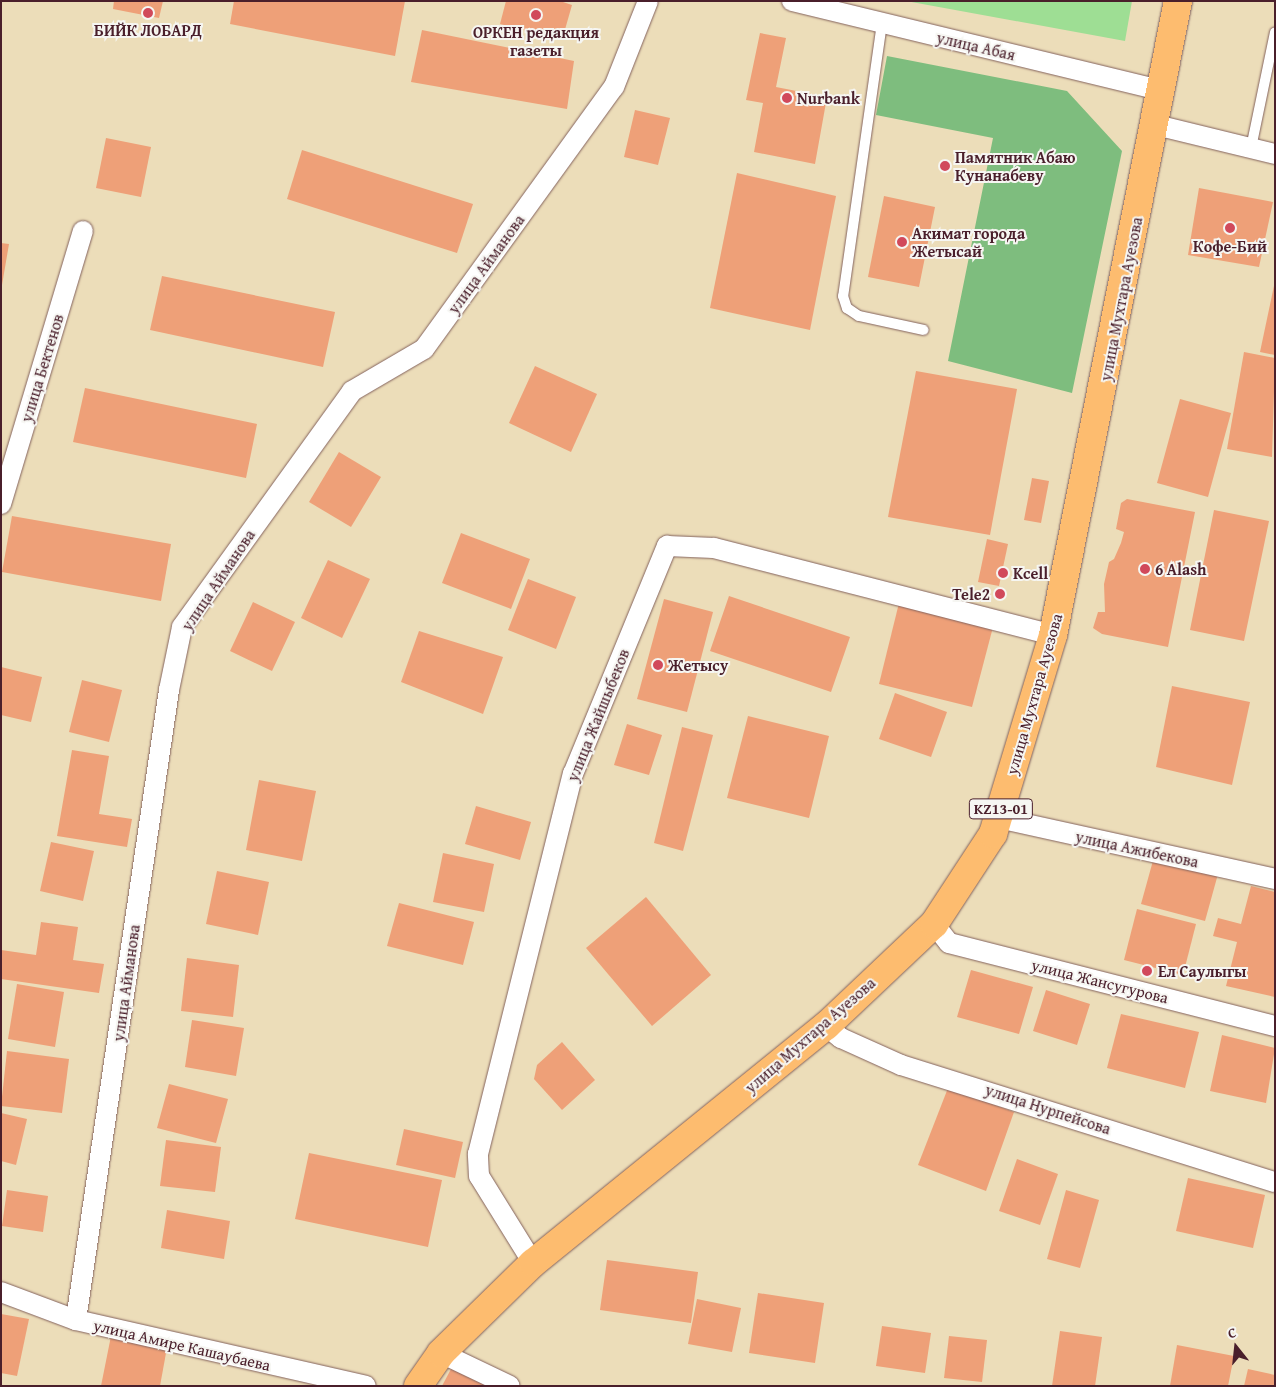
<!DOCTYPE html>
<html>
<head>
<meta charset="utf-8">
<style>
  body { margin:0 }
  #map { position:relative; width:1276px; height:1387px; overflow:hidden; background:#ecddb9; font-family:"Gentium Book Plus",serif }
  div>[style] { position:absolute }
  .green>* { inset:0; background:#9ede94 }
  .forest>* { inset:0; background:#7ebd7e }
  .building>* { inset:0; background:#eea078 }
  .roads { filter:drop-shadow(0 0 1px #83625d) drop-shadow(0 0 1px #83625d) }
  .lane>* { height:10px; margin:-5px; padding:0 5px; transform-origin:5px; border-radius:5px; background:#fff }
  .street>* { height:20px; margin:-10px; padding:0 10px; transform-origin:10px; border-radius:10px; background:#fff }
  .primary>* { height:28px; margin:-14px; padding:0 14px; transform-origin:14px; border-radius:14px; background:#fdbc6f }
  .dots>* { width:14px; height:14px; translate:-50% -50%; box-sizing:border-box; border:2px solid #f6f6f2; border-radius:50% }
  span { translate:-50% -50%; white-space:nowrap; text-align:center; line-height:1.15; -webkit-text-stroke:4px #f6f6f2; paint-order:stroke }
  .shield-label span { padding:1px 4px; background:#f6f6f2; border:1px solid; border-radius:4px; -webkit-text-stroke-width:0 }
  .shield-label { font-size:15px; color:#4a1f2b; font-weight:700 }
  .poi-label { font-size:16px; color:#4a1f2b; font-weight:700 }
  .left { translate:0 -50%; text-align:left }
  .right { translate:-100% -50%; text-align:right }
  .street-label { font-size:16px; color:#4a1f2b }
  .frame { position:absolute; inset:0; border:2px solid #4a1f2b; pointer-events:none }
  .north { position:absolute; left:1211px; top:1322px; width:50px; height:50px; -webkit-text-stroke:4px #f6f6f2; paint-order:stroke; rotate:344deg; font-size:14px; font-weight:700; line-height:20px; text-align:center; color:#4a1f2b }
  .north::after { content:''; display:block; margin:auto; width:18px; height:22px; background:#4a1f2b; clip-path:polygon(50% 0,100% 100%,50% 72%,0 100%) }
</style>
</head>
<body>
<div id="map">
  <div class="green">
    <div style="clip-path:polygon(906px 1px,1132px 1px,1125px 41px)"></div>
  </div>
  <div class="forest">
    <div style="clip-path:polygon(887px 56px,1067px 91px,1122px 151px,1072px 393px,948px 361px,993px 138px,876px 115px)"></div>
  </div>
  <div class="building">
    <div style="clip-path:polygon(114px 1px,163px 1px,159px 18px,113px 9px)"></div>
    <div style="clip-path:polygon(234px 1px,405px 1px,395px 56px,230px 24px)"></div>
    <div style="clip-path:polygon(506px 1px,560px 1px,572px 5px,562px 40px,500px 24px)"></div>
    <div style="clip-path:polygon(422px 30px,574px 61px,567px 109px,411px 82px)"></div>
    <div style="clip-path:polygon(760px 33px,786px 38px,776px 87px,827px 97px,815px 164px,754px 152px,763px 103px,746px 100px)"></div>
    <div style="clip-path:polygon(635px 110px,670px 118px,658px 165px,624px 157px)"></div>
    <div style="clip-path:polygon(106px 138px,151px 147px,141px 197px,96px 188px)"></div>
    <div style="clip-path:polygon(302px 150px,473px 204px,457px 253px,287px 199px)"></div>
    <div style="clip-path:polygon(737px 173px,836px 196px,810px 330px,710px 308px)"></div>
    <div style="clip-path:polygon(1199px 188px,1273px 202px,1259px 267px,1188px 255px)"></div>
    <div style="clip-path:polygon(884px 196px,935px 207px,919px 287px,868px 277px)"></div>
    <div style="clip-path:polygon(1px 243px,9px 244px,2px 285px,1px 285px)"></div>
    <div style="clip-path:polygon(162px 276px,335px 312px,323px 367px,150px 330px)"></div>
    <div style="clip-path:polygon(1275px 281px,1275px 355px,1260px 352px)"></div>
    <div style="clip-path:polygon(1244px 352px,1275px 358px,1272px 457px,1227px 449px)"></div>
    <div style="clip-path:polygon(535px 366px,597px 394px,571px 452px,509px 423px)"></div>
    <div style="clip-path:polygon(916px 371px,1017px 389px,990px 535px,888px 517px)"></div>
    <div style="clip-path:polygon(85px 388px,257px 424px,246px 478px,73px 442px)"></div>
    <div style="clip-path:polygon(1180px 399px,1231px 413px,1208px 497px,1157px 483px)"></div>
    <div style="clip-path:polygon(339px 452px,381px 477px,351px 527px,309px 502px)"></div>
    <div style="clip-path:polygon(1032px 478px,1049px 481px,1041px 523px,1024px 520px)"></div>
    <div style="clip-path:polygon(1127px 499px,1195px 512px,1168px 647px,1102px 634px,1093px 628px,1098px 612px,1105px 612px,1104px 584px,1109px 562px,1114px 559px,1121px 543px,1124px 532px,1116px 529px,1121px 503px)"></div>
    <div style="clip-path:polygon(1214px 510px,1269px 521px,1244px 641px,1190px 630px)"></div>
    <div style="clip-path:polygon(12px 516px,171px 544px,161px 601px,2px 572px)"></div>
    <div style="clip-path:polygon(461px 533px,530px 559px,511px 609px,442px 583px)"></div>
    <div style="clip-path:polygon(987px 539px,1008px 544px,999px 586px,978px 582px)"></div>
    <div style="clip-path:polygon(328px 560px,370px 579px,342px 638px,301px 618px)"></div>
    <div style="clip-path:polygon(528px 579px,576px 597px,556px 649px,508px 630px)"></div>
    <div style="clip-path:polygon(729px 596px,850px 637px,831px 692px,710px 651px)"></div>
    <div style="clip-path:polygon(664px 599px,713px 612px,687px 712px,637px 699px)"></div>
    <div style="clip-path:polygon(253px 602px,295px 622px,272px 671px,230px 651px)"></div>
    <div style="clip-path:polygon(899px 603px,993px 627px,972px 707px,879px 684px)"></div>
    <div style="clip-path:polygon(419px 631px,503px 657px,483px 714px,401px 682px)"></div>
    <div style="clip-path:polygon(1px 667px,42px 677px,31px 722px,1px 715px)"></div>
    <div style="clip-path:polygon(82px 680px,122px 690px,109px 742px,69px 732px)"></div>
    <div style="clip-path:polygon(1172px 686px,1250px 702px,1232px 785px,1156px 767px)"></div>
    <div style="clip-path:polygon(895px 693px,947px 712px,931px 757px,879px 739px)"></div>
    <div style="clip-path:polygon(748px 716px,829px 736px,809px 818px,727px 798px)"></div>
    <div style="clip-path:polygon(627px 724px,662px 735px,649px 775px,614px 765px)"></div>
    <div style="clip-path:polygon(682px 727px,713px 735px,683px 851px,654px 843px)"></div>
    <div style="clip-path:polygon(72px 750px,109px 756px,99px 814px,132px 819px,127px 847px,57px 836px)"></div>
    <div style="clip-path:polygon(259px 780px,316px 791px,302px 861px,246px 850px)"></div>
    <div style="clip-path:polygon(476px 806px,531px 822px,520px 860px,465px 844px)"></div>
    <div style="clip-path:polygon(51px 842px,94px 851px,83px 901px,40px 891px)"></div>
    <div style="clip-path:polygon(443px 853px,494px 864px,484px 912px,433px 902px)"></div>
    <div style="clip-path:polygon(1154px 857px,1218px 874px,1205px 921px,1141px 904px)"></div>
    <div style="clip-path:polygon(217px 871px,269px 882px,258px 935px,206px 924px)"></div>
    <div style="clip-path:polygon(1251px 886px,1275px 892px,1275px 997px,1226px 986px,1237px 942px,1213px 936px,1218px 918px,1241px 924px)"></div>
    <div style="clip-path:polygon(646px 897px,711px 975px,652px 1026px,586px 948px)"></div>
    <div style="clip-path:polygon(399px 903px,474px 922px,463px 965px,387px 946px)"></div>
    <div style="clip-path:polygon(1137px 909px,1196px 924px,1183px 975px,1124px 960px)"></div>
    <div style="clip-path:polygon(41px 922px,78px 927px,73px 960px,104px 964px,99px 993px,1px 979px,1px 950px,36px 955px)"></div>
    <div style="clip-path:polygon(187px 958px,239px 965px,233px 1017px,181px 1011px)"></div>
    <div style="clip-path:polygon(971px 970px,1033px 987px,1019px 1034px,957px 1017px)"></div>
    <div style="clip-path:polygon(17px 984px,64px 992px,55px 1047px,8px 1039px)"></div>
    <div style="clip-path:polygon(1046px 990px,1090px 1004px,1077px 1045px,1033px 1031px)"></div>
    <div style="clip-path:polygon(1121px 1014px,1199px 1032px,1185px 1088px,1107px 1068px)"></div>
    <div style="clip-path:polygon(192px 1020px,244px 1028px,236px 1076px,185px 1067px)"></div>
    <div style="clip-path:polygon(1222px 1035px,1275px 1048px,1266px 1103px,1210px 1091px)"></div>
    <div style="clip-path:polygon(562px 1042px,595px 1080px,562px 1110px,534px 1079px,537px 1065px)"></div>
    <div style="clip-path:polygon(7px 1051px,69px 1059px,62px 1113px,1px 1106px)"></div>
    <div style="clip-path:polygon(169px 1084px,228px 1099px,216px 1143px,157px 1128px)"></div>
    <div style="clip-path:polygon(948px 1088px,1014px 1112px,986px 1191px,918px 1165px)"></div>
    <div style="clip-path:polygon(1px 1113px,27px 1119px,16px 1165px,1px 1161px)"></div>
    <div style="clip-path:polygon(404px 1129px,463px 1142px,455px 1178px,396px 1165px)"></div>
    <div style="clip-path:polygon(166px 1140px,221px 1147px,215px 1192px,160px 1186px)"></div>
    <div style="clip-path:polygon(309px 1153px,442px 1180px,428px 1247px,295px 1219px)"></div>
    <div style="clip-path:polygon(1017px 1159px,1058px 1174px,1040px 1225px,999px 1211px)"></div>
    <div style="clip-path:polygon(1188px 1178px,1265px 1195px,1253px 1248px,1176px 1231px)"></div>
    <div style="clip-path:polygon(7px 1190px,48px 1196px,43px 1232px,2px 1226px)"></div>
    <div style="clip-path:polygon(1066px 1190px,1099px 1200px,1080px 1268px,1047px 1259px)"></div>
    <div style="clip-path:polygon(167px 1210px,230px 1221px,224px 1259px,161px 1248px)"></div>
    <div style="clip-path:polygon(607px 1260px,698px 1272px,691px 1323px,600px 1310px)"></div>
    <div style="clip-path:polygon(758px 1293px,824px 1303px,815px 1363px,749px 1353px)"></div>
    <div style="clip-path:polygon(697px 1299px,741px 1308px,732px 1352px,688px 1344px)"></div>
    <div style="clip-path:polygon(1px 1314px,29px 1319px,17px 1376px,1px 1373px)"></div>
    <div style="clip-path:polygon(882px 1326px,931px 1333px,925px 1373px,876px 1366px)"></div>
    <div style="clip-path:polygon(112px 1331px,168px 1342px,160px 1386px,101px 1386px)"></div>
    <div style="clip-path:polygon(1060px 1331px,1102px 1337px,1095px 1386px,1052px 1386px)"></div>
    <div style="clip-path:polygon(949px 1336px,987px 1340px,982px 1382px,944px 1378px)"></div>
    <div style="clip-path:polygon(1177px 1345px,1234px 1356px,1228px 1386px,1170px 1386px)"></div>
    <div style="clip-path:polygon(451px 1369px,488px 1386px,442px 1386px)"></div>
    <div style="clip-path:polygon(1248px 1369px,1275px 1375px,1275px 1386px,1244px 1386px)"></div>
  </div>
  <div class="roads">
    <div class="lane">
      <div style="left:882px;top:23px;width:276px;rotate:98.1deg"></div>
      <div style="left:843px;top:296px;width:13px;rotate:72deg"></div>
      <div style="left:847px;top:308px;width:14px;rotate:34deg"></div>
      <div style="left:859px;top:316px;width:66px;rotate:12.2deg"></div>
      <div style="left:1251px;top:148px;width:118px;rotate:-78.3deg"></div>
    </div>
    <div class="street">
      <div style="left:792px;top:1px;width:380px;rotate:13.6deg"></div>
      <div style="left:1156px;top:125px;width:122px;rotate:13.7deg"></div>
      <div style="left:1px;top:504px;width:285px;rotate:-73.3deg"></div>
      <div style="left:998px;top:818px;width:284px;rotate:12.4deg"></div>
      <div style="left:934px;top:924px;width:24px;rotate:52deg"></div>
      <div style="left:949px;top:943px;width:336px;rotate:14.3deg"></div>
      <div style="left:826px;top:1026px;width:19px;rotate:39deg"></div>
      <div style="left:841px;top:1038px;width:66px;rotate:24.2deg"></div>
      <div style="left:901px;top:1065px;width:392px;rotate:17.4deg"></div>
      <div style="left:533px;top:1263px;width:102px;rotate:-121.8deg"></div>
      <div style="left:479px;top:1176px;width:22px;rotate:-93deg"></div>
      <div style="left:478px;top:1154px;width:392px;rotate:-76deg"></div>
      <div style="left:573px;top:774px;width:247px;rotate:-67.6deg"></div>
      <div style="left:667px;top:546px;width:47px;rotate:2.4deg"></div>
      <div style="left:714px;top:548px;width:350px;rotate:14.4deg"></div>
      <div style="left:1px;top:1292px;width:80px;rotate:20.5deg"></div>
      <div style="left:76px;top:1320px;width:297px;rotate:12.8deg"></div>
      <div style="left:76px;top:1320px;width:637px;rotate:-81.6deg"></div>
      <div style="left:169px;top:690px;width:64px;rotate:-78.3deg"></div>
      <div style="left:182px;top:627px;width:291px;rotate:-54.2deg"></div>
      <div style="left:352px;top:391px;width:83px;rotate:-30.3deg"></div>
      <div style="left:424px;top:349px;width:324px;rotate:-54.1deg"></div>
      <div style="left:614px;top:87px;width:92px;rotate:-68.4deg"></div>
      <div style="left:441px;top:1353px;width:76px;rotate:25.6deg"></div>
    </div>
    <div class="primary">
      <div style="left:418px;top:1386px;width:40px;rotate:-55.1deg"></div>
      <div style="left:441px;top:1353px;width:129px;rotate:-44.4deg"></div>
      <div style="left:533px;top:1263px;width:377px;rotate:-39deg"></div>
      <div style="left:826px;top:1026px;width:149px;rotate:-43.4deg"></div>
      <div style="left:934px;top:924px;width:108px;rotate:-56.8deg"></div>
      <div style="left:993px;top:834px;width:208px;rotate:-73.2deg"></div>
      <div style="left:1053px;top:635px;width:646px;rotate:-78.85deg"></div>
    </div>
  </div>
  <div class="dots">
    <div style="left:148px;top:13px;background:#d1495b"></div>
    <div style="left:536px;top:15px;background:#d1495b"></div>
    <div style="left:787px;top:98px;background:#d1495b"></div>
    <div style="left:945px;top:166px;background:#d1495b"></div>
    <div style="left:1230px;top:228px;background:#d1495b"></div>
    <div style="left:902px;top:242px;background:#d1495b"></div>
    <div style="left:1145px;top:569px;background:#d1495b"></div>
    <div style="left:1003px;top:573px;background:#d1495b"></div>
    <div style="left:1000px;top:594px;background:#d1495b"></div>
    <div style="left:658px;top:665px;background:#d1495b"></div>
    <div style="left:1147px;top:971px;background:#d1495b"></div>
  </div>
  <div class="shield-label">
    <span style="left:1001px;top:809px">KZ13-01</span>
  </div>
  <div class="poi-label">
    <span style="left:148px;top:30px">БИЙК ЛОБАРД</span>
    <span style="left:536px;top:41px">ОРКЕН редакция<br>газеты</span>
    <span class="left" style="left:797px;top:98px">Nurbank</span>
    <span class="left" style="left:955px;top:166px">Памятник Абаю<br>Кунанабеву</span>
    <span class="left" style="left:912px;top:242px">Акимат города<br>Жетысай</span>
    <span style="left:1230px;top:246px">Кофе-Бий</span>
    <span class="left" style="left:1155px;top:569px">6 Alash</span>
    <span class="left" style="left:1013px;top:573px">Kcell</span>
    <span class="right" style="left:990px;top:594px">Tele2</span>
    <span class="left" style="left:668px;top:665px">Жетысу</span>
    <span class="left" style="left:1158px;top:971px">Ел Саулыгы</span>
  </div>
  <div class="street-label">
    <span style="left:976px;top:46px;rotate:13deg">улица Абая</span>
    <span style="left:486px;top:264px;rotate:-54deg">улица Айманова</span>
    <span style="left:1121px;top:299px;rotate:-79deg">улица Мухтара Ауезова</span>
    <span style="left:42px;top:368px;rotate:-73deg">улица Бектенов</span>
    <span style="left:218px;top:580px;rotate:-56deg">улица Айманова</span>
    <span style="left:1034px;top:694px;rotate:-74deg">улица Мухтара Ауезова</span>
    <span style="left:598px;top:715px;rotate:-68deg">улица Жайшыбеков</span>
    <span style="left:1137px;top:849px;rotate:12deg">улица Ажибекова</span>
    <span style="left:1100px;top:981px;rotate:14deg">улица Жансугурова</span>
    <span style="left:126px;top:983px;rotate:-82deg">улица Айманова</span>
    <span style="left:810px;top:1035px;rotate:-41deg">улица Мухтара Ауезова</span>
    <span style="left:1048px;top:1109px;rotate:18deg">улица Нурпейсова</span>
    <span style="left:182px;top:1345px;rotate:13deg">улица Амире Кашаубаева</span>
  </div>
  <div class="frame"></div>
  <div class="north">С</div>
</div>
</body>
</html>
